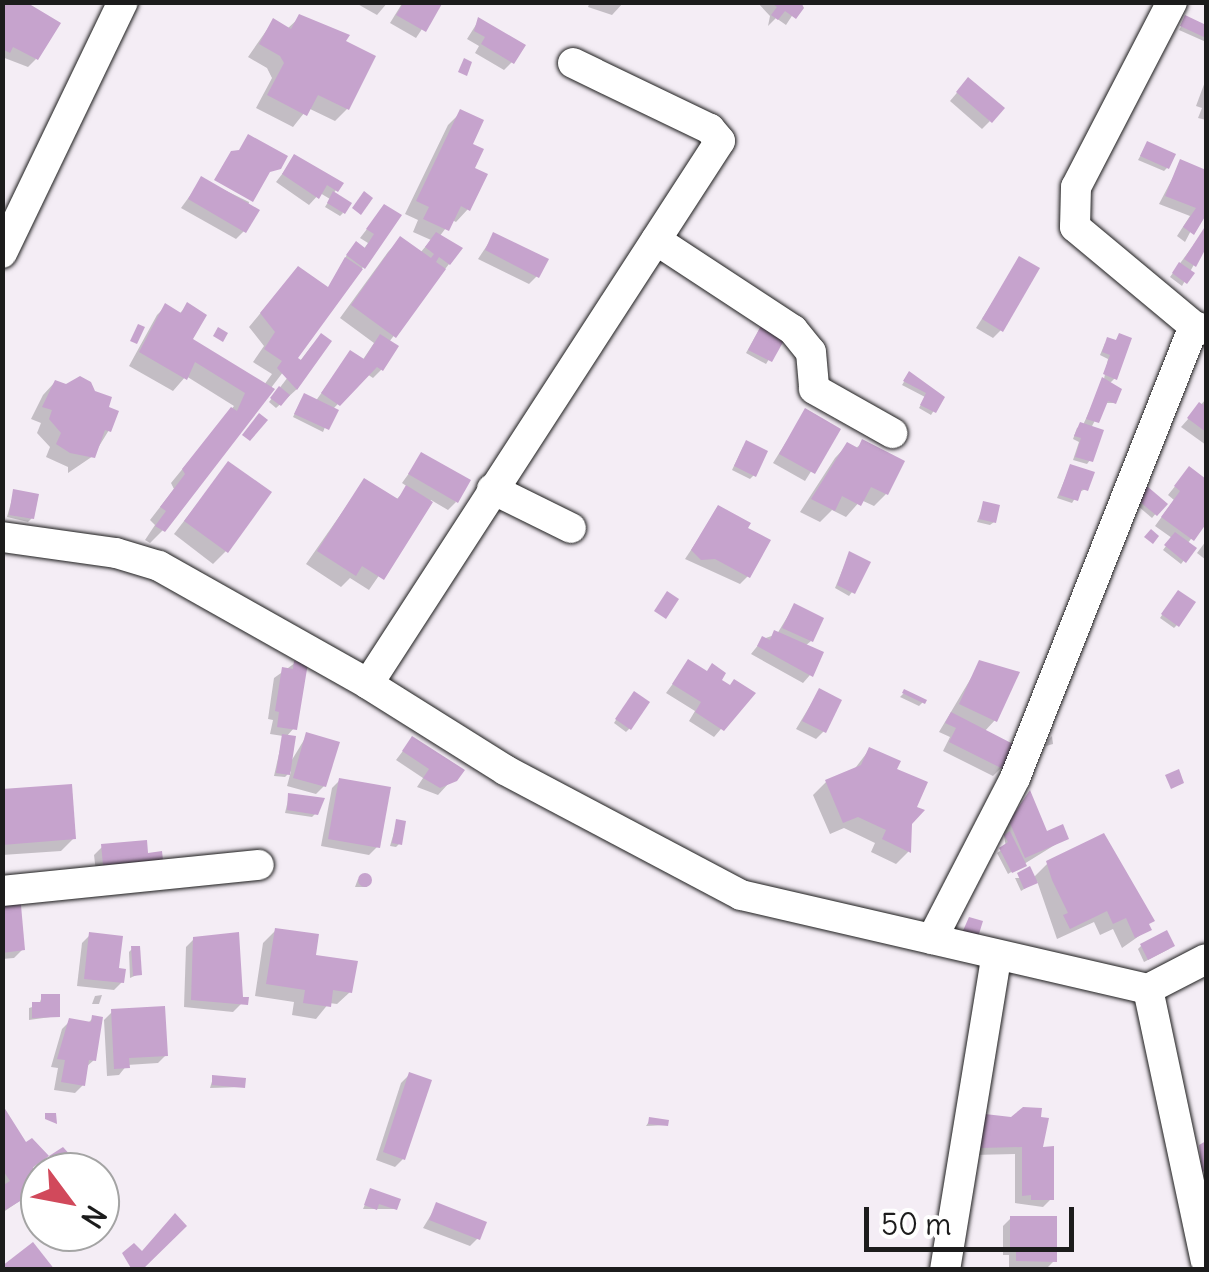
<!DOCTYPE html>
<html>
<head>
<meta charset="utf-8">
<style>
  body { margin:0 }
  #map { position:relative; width:1209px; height:1272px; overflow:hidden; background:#f4edf5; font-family:Delius,sans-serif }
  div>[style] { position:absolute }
  .shadow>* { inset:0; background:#0003 }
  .building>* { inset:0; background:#c6a3cd }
  .round { border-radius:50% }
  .roads { filter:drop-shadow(0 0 2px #1c1c1c) drop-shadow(0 0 2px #1c1c1c) }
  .minor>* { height:30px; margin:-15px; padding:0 15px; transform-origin:15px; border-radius:15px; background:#fff }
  span { translate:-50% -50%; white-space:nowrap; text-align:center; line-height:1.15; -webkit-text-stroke:8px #fff; paint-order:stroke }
  .frame { position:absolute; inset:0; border:5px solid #1c1c1c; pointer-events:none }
  .north { position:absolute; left:20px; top:1152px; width:100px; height:100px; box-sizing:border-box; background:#fff; border:2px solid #a4a4a4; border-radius:50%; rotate:122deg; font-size:28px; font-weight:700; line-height:40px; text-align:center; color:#1c1c1c }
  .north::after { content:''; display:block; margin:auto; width:35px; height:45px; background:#d1495b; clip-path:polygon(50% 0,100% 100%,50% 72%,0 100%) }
  .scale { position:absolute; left:864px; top:1207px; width:210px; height:45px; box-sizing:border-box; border:5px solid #1c1c1c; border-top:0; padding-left:12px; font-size:30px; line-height:35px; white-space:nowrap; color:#1c1c1c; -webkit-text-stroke:8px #fff; paint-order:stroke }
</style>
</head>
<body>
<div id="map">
  <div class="shadow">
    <div style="clip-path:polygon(2px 2px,36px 59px,28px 67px,2px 57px)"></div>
    <div style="clip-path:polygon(354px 2px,388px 2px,377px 15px)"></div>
    <div style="clip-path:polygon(403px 2px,440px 2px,416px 38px,390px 23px)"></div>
    <div style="clip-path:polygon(590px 2px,624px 2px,612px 15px,588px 7px)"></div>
    <div style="clip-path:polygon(757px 2px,801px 2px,786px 25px,776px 18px,768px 26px,770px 16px)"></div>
    <div style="clip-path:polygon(300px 17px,347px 36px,343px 43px,347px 109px,335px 121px,308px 108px,293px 127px,256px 108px,272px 78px,267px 68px,248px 57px,273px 21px,287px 29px)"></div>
    <div style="clip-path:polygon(1186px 18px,1206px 27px,1206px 42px,1179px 30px)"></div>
    <div style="clip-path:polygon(479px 20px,512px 62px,504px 70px,475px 53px,479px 46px,467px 39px)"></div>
    <div style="clip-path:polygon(1206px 79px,1206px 120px,1198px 118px,1202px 108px,1196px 106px)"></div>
    <div style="clip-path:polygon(961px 88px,990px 121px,982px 129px,950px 101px)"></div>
    <div style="clip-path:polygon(461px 112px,472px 169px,468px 209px,456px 222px,452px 220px,439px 237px,449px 264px,389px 342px,396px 347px,381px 370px,373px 378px,367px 374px,332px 410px,323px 432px,293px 417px,301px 400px,315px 402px,350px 353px,362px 361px,374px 343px,340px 318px,388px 252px,400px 239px,420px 253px,431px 240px,413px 232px,418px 220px,405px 214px,448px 125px)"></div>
    <div style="clip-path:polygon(1147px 144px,1167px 168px,1164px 171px,1138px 160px)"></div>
    <div style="clip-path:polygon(295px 157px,336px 190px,333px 194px,343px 213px,340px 216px,325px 207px,330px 199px,320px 193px,309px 205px,276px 182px)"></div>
    <div style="clip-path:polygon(1181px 162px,1206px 172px,1206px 202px,1185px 242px,1177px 236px,1190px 216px,1159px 204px)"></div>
    <div style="clip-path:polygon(202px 179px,249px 202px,244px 231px,236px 239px,181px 208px)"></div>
    <div style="clip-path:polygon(384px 207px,363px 267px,163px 530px,150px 543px,145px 540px,155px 525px,150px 520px,174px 489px,171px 483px,234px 406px,186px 376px,173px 391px,129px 366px,157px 315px,165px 307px,178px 315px,188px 305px,188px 340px,264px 385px,272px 374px,253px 362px,264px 346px,249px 327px,286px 282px,327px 290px,348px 253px,363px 250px,368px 243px,360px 238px)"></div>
    <div style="clip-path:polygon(1206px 228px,1206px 243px,1182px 286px,1170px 277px)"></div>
    <div style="clip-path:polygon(494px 235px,537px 276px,529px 284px,478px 259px)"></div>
    <div style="clip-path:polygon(1020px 259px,1001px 330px,993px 338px,976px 328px)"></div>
    <div style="clip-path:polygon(760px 328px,783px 336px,766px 364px,746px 353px)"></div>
    <div style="clip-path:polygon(1119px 336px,1115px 378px,1110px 383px,1114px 403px,1104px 403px,1091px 428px,1090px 460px,1087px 464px,1073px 460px,1079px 442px,1073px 439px,1077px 428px,1083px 425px,1104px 379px,1108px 359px,1100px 355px,1105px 343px,1115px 342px)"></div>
    <div style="clip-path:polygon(313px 344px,297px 389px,276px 408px,269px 402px)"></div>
    <div style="clip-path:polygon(909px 374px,942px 398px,931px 415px,919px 408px,925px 397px,902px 385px)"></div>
    <div style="clip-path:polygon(55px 382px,94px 393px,105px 409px,109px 430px,93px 456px,68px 473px,68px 467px,46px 457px,50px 447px,37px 433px,41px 423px,31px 419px,43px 395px)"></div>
    <div style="clip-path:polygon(1206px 399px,1206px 445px,1181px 427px)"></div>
    <div style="clip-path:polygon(805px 412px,837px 430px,805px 481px,773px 463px)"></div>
    <div style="clip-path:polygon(863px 442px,886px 494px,874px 506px,861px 500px,846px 517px,832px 510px,820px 522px,800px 512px,835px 458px,847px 445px,855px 449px)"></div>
    <div style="clip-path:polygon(743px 447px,754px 475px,750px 479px,732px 470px)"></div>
    <div style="clip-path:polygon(422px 455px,456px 502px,448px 510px,431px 500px,369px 590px,350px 578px,341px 587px,306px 564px,364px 481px,395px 501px,408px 487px,402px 483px)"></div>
    <div style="clip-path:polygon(228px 464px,226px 551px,213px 564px,174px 534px)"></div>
    <div style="clip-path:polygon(1070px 467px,1086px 489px,1079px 492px,1072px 503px,1057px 498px)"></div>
    <div style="clip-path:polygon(1189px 469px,1206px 482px,1206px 520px,1187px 544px,1193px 549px,1181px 564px,1163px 550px,1172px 538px,1155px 526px,1174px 500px,1168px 495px)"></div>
    <div style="clip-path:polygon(14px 492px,32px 518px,28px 522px,7px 517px)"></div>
    <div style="clip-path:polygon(1132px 501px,1164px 504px,1152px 518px)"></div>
    <div style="clip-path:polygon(984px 504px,994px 522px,990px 525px,977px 522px)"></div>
    <div style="clip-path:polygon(719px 508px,748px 576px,740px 584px,685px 559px)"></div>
    <div style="clip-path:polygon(1206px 541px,1206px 560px,1197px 553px)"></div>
    <div style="clip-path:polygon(849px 554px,852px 592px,849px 596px,835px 588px)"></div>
    <div style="clip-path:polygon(1175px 596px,1177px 625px,1174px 628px,1160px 618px)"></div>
    <div style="clip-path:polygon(794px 606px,811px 641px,805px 646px,810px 675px,803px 683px,751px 654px,763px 639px,777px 634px)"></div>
    <div style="clip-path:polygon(295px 663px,294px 728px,286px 737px,290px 763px,307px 735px,324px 786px,316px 794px,287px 786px,291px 771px,285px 777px,274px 776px,283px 736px,270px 734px,273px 720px,268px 719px,274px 678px)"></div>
    <div style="clip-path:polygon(688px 663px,729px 687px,752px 693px,714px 737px,689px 721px,695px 711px,666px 693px)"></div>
    <div style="clip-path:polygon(980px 663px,995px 720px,984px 732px,1001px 768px,993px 776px,943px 751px,950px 737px,939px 732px)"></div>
    <div style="clip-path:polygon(819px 691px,824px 731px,816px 739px,796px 729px)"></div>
    <div style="clip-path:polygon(905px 692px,924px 701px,919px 706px,900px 697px)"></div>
    <div style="clip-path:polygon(631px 697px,629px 729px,626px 732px,614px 723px)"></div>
    <div style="clip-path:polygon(1052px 736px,1053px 744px,1046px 746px,1049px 739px)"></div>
    <div style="clip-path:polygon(412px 739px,461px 770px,438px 795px,417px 787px,423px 778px,396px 760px)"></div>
    <div style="clip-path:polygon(869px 750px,894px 771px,910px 823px,908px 852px,896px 864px,871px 852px,875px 843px,844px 828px,830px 834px,813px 795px,826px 782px,853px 771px)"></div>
    <div style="clip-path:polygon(340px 780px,377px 847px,369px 855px,321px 846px,332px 788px)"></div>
    <div style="clip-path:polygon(2px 792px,74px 838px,61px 851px,2px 855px)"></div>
    <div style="clip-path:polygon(1029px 794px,1046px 834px,1066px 838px,1008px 874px,997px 853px,1006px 847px,1003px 830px)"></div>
    <div style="clip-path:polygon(289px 796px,316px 813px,312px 817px,285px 813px)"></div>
    <div style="clip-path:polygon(397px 822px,400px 843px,396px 847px,390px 846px)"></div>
    <div style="clip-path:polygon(103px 846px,146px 856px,160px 859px,96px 872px,94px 855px)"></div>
    <div style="clip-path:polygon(1048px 863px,1147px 926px,1149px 929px,1122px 948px,1113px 929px,1100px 935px,1094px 922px,1057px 939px,1037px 881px,1021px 891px,1015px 878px,1033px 878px)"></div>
    <div style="clip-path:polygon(367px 877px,367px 887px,355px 887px,358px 879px)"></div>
    <div style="clip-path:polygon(2px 899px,23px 949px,14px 958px,2px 959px)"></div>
    <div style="clip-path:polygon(276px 930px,350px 992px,337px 1004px,329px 1003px,316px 1019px,292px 1015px,294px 1002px,255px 996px,263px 943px)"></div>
    <div style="clip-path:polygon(90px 935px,122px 982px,114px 990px,77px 986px,82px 943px)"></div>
    <div style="clip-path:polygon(194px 939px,241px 1004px,233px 1012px,184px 1007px,186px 947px)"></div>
    <div style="clip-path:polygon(1141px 946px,1169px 949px,1144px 962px,1138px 949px)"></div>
    <div style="clip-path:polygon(132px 949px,139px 974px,130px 978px,129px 952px)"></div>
    <div style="clip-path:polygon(102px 995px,99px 1004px,92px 1004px,95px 996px)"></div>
    <div style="clip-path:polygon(42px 996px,58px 1016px,29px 1020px,29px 1008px,39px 1005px)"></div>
    <div style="clip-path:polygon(112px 1012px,166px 1055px,158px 1063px,127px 1065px,119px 1075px,107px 1076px,104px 1020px)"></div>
    <div style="clip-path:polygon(93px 1018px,94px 1060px,85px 1068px,83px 1085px,75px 1093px,54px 1090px,58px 1068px,51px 1067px,62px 1029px,70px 1021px,87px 1024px)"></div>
    <div style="clip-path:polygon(409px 1075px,403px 1159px,395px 1167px,376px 1160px,401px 1083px)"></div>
    <div style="clip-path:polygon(213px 1078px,242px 1087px,210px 1088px)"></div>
    <div style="clip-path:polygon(2px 1109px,26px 1145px,31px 1141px,49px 1160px,63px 1150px,73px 1172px,57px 1172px,45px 1158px,31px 1169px,40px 1178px,40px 1187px,2px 1213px)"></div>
    <div style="clip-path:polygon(650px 1120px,666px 1125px,646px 1126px)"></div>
    <div style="clip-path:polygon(1012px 1120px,1040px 1149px,1051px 1199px,1043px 1207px,1015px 1203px,1015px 1154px,973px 1155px,977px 1125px)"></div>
    <div style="clip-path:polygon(371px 1191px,395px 1209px,363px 1209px)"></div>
    <div style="clip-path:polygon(437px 1205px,478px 1238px,470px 1246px,423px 1228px)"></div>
    <div style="clip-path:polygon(1011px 1218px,1054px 1261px,1046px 1269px,1009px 1268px,1009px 1255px,1003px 1255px,1003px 1226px)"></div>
  </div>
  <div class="building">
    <div style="clip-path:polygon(2px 2px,26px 2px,61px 23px,38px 60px,13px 47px,10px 53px,2px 49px)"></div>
    <div style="clip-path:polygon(404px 2px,443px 2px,426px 32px,396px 15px)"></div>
    <div style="clip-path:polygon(770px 2px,801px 2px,804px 8px,796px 19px,785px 11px,778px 20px,771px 15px,777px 7px)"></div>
    <div style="clip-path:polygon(299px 14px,350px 35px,346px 41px,376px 56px,349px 110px,318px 95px,307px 116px,267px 95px,284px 63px,280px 56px,259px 44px,273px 18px,291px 29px)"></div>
    <div style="clip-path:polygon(1185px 15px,1206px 25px,1206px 38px,1180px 26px)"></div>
    <div style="clip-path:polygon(478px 17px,526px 45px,514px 64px,481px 44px,485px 37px,474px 31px)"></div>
    <div style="clip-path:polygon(464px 58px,472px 62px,467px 76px,458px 72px)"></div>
    <div style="clip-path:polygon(968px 77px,1005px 108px,992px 123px,956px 92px)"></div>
    <div style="clip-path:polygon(460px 109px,484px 120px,473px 144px,484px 149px,475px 168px,488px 174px,470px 211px,461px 206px,449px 231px,423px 219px,429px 207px,416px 201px)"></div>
    <div style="clip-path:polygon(248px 134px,288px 156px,281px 169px,270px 172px,253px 202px,214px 180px,231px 151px,239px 150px)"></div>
    <div style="clip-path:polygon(1147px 141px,1176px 154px,1169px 169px,1140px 156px)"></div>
    <div style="clip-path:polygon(294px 154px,344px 183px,338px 192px,327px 185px,319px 199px,282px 174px)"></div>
    <div style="clip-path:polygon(1180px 159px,1206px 170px,1206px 215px,1194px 235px,1183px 227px,1196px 208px,1165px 196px)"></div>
    <div style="clip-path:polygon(201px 176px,260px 210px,246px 233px,188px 199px)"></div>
    <div style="clip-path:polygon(333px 191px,352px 203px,345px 214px,327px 203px)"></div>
    <div style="clip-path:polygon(364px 191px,373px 198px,361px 215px,352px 208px)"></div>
    <div style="clip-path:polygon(384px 204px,402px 215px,365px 269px,346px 255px,356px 241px,365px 248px,374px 234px,366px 229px)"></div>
    <div style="clip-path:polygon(1206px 225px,1206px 248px,1196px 267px,1184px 259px)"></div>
    <div style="clip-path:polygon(436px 232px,463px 248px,450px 265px,439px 257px,436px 262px,446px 269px,396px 338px,351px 305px,400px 236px,431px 258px,434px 254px,425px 247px)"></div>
    <div style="clip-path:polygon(493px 232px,549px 259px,539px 278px,485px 250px)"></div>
    <div style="clip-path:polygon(1019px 256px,1040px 268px,1003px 332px,982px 319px)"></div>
    <div style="clip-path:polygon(345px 257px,363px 269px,298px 358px,301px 360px,321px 333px,332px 341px,297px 390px,277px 368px,282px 361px,264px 349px,275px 332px,260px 313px,298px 266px,328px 287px)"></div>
    <div style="clip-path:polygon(1179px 262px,1195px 273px,1187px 284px,1172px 273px)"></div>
    <div style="clip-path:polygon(187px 302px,207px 315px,193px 339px,275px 389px,165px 532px,155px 526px,166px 511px,160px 507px,185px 474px,182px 469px,231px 407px,237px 411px,245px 393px,195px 362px,187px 380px,139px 352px,165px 303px,181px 313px)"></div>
    <div style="clip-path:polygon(763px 322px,787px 335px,772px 362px,748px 350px)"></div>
    <div style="clip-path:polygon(138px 324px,145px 327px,137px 344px,130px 341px)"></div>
    <div style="clip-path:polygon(218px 327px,228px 333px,223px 342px,213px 336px)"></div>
    <div style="clip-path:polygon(1119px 333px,1132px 338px,1117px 380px,1103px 374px,1110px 355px,1102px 352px,1107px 337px,1116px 340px)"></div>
    <div style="clip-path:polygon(380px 334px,399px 346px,383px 371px,377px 367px,340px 406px,321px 393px,350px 350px,364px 359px)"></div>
    <div style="clip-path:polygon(909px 371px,945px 397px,936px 413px,920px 405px,926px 393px,903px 381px)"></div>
    <div style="clip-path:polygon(80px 376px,91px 382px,95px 391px,112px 397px,109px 407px,119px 411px,111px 432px,105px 430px,95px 458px,70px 453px,56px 444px,61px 433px,49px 419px,52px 410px,42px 407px,55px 380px,66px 384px)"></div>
    <div style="clip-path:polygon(1102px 377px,1122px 389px,1116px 404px,1108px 401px,1099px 423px,1086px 419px)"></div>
    <div style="clip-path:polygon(279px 386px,290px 395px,281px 406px,270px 398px)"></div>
    <div style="clip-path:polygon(304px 393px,339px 410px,329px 430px,294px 414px)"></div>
    <div style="clip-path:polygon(1206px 399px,1206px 432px,1187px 418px,1199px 402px,1203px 405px)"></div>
    <div style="clip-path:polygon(805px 408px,841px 429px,815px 474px,779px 454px)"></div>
    <div style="clip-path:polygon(259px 413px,268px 420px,250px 441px,242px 435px)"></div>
    <div style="clip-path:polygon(1080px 422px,1104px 430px,1093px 462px,1075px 457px,1081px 438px,1074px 436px)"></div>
    <div style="clip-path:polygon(862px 439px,905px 461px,888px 495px,871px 487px,861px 506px,842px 496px,835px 511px,811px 499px,847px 442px,858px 448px)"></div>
    <div style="clip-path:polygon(746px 440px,768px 451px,756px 477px,734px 466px)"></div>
    <div style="clip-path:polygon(421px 452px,471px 480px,458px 503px,408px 474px)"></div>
    <div style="clip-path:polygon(228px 461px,272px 492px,228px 553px,184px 521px)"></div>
    <div style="clip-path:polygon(1070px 464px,1095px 472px,1088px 491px,1082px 489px,1078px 501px,1059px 495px)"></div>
    <div style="clip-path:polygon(1189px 466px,1206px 479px,1206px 524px,1194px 541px,1161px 517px,1180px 491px,1174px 486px)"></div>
    <div style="clip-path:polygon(364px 478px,398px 499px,406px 485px,433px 502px,384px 580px,362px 566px,356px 576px,317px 551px)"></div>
    <div style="clip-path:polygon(1141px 481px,1168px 504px,1157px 516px,1134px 497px)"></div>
    <div style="clip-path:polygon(13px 489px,39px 494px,34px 519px,9px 515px)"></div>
    <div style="clip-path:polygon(983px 501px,1000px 505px,996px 523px,979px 519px)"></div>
    <div style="clip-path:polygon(718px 505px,751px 523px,748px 528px,771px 540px,750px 578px,715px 559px,701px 560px,691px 550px)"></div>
    <div style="clip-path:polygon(1151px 529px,1159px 536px,1153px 544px,1144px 537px)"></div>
    <div style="clip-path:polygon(1175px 532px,1197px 548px,1186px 563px,1164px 545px)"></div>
    <div style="clip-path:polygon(849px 551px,871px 562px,855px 594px,837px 585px)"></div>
    <div style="clip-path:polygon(1178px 590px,1196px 602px,1179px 627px,1161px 614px)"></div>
    <div style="clip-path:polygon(667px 591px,679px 599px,666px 619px,654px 611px)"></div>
    <div style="clip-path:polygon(794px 603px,824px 618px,813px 642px,782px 628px)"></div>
    <div style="clip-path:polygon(774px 630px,824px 652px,813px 677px,757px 646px,762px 636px,770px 640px)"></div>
    <div style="clip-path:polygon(688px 659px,707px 671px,712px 663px,726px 673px,722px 680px,730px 685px,734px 679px,756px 693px,724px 731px,695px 712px,701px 702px,672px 684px)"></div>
    <div style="clip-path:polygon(979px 660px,1020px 672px,997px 722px,959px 704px)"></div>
    <div style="clip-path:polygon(294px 661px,308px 663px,297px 730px,277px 727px,279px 712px,275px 711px,282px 667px,293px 669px)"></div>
    <div style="clip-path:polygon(819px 688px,842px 700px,826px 733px,802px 721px)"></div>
    <div style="clip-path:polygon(904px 689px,927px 700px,925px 704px,902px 693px)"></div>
    <div style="clip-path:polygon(634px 691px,650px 702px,631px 730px,615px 719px)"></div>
    <div style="clip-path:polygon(951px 712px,1015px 745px,1003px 769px,949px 742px,956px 728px,945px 723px)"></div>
    <div style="clip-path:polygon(306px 732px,340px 742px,326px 787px,293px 778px)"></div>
    <div style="clip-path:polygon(282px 734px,296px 736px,290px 775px,276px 773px)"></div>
    <div style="clip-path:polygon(412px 736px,465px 770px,457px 781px,440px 788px,423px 778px,429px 769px,402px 751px)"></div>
    <div style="clip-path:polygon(869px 747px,901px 761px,897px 769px,928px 782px,917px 807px,925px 810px,912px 824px,911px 853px,882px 839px,886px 830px,858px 817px,843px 823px,825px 780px,861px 765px)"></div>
    <div style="clip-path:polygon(1179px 769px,1184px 783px,1171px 789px,1165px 775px)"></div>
    <div style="clip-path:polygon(339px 778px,391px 787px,380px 848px,328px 839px)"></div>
    <div style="clip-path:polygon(72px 784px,76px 839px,2px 845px,2px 789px)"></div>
    <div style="clip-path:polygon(1030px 790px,1047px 831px,1063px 824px,1069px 839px,1025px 858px,1009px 821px)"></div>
    <div style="clip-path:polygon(288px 793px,325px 798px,318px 815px,287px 810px)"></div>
    <div style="clip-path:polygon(396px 819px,406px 821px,402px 845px,392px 843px)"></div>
    <div style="clip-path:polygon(1010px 831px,1027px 866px,1012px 873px,999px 848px,1008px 842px,1004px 835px)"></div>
    <div style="clip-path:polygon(1104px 833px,1155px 921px,1149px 924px,1152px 930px,1135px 938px,1126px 918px,1113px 924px,1107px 911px,1070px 929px,1063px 915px,1068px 913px,1052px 880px,1046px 861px)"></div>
    <div style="clip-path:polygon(147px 840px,148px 853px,162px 851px,163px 860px,103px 865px,101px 844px)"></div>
    <div style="clip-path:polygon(1030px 866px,1038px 883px,1024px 889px,1017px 873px)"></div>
    <div class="round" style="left:358px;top:873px;width:14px;height:14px"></div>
    <div style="clip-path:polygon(20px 894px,25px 950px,2px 953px,2px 896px)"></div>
    <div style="clip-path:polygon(969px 917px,983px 921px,978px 937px,962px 933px)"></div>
    <div style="clip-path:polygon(275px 928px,319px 934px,316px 955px,358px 961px,352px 993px,333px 990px,331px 1007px,303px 1003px,305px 990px,266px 984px)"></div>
    <div style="clip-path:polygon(1167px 930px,1175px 946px,1148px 960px,1140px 944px)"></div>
    <div style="clip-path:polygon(89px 932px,123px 936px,119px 968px,126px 969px,124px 983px,84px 979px)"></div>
    <div style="clip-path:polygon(239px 932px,243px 997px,249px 997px,248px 1005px,191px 1000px,193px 937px)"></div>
    <div style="clip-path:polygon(131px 946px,140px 946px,142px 975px,133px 976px)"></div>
    <div style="clip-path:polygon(41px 994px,60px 994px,60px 1017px,32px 1018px,32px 1002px,41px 1002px)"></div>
    <div style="clip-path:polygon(165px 1006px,168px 1056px,129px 1058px,130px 1068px,114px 1069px,111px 1009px)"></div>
    <div style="clip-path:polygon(92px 1015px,103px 1017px,96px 1061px,89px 1060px,85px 1086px,61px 1082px,65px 1060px,57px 1059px,69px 1018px,91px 1022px)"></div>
    <div style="clip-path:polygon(409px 1072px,432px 1080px,405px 1160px,383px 1152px)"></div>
    <div style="clip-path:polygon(212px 1075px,246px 1078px,245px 1088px,212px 1085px)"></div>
    <div style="clip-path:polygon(2px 1104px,26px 1142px,32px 1138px,49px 1156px,33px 1167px,40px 1189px,2px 1212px,2px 1186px,10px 1181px,2px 1169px)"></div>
    <div style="clip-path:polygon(1023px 1107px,1042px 1108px,1041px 1117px,1049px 1118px,1043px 1147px,1054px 1146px,1054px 1200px,1031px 1200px,1031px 1195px,1022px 1196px,1022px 1147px,980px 1148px,985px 1114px,1011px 1117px)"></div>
    <div style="clip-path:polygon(45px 1113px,56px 1113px,57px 1124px,45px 1119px)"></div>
    <div style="clip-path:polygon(649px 1117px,669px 1120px,668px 1126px,648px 1124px)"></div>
    <div style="clip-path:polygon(1206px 1141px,1206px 1170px,1202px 1172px,1199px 1145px)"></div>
    <div style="clip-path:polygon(63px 1147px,81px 1167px,76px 1172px,63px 1172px,49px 1156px)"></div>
    <div style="clip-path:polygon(370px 1188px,401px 1199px,397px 1210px,379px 1204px,377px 1210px,364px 1205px)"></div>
    <div style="clip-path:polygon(436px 1202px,487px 1222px,480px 1240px,429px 1220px)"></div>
    <div style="clip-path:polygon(175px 1213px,187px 1226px,142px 1270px,132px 1270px,122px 1253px,134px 1243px,142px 1251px)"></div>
    <div style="clip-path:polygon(1010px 1216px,1057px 1216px,1057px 1262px,1016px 1261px,1016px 1248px,1010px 1248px)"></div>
    <div style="clip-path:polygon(33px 1242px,55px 1270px,2px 1270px,2px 1266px)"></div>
  </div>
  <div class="roads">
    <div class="minor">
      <div style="left:1172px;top:2px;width:208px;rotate:117.4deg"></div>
      <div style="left:1076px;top:187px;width:40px;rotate:91.4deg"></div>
      <div style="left:1075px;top:227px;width:155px;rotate:39.8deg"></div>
      <div style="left:1194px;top:326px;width:13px;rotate:18deg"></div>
      <div style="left:656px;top:240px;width:164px;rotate:33.3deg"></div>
      <div style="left:793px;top:330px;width:28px;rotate:51deg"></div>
      <div style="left:811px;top:352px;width:37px;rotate:85deg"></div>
      <div style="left:814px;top:389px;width:90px;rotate:29.4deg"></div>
      <div style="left:2px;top:253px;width:279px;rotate:-64.3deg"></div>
      <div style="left:492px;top:489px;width:88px;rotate:26.3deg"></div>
      <div style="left:2px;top:537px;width:115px;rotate:8deg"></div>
      <div style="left:116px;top:553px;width:45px;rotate:16.8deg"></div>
      <div style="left:159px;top:566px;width:240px;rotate:29.4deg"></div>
      <div style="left:368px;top:684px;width:162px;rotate:32.1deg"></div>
      <div style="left:505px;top:770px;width:267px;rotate:27.9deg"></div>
      <div style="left:741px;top:895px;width:418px;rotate:13deg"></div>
      <div style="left:1148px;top:989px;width:65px;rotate:-27.3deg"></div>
      <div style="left:368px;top:684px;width:647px;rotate:-57.05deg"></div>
      <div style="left:720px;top:141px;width:16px;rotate:-130deg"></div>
      <div style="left:710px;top:129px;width:152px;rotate:-154.3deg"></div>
      <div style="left:2px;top:891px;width:258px;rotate:-5.8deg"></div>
      <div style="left:932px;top:939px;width:181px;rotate:-62.7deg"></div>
      <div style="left:1015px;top:778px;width:486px;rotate:-68.4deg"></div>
      <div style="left:1148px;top:989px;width:278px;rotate:78deg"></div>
      <div style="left:945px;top:1270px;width:317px;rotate:-80.7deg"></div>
    </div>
  </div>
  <div class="frame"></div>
  <div class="north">N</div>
  <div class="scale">50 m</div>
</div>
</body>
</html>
